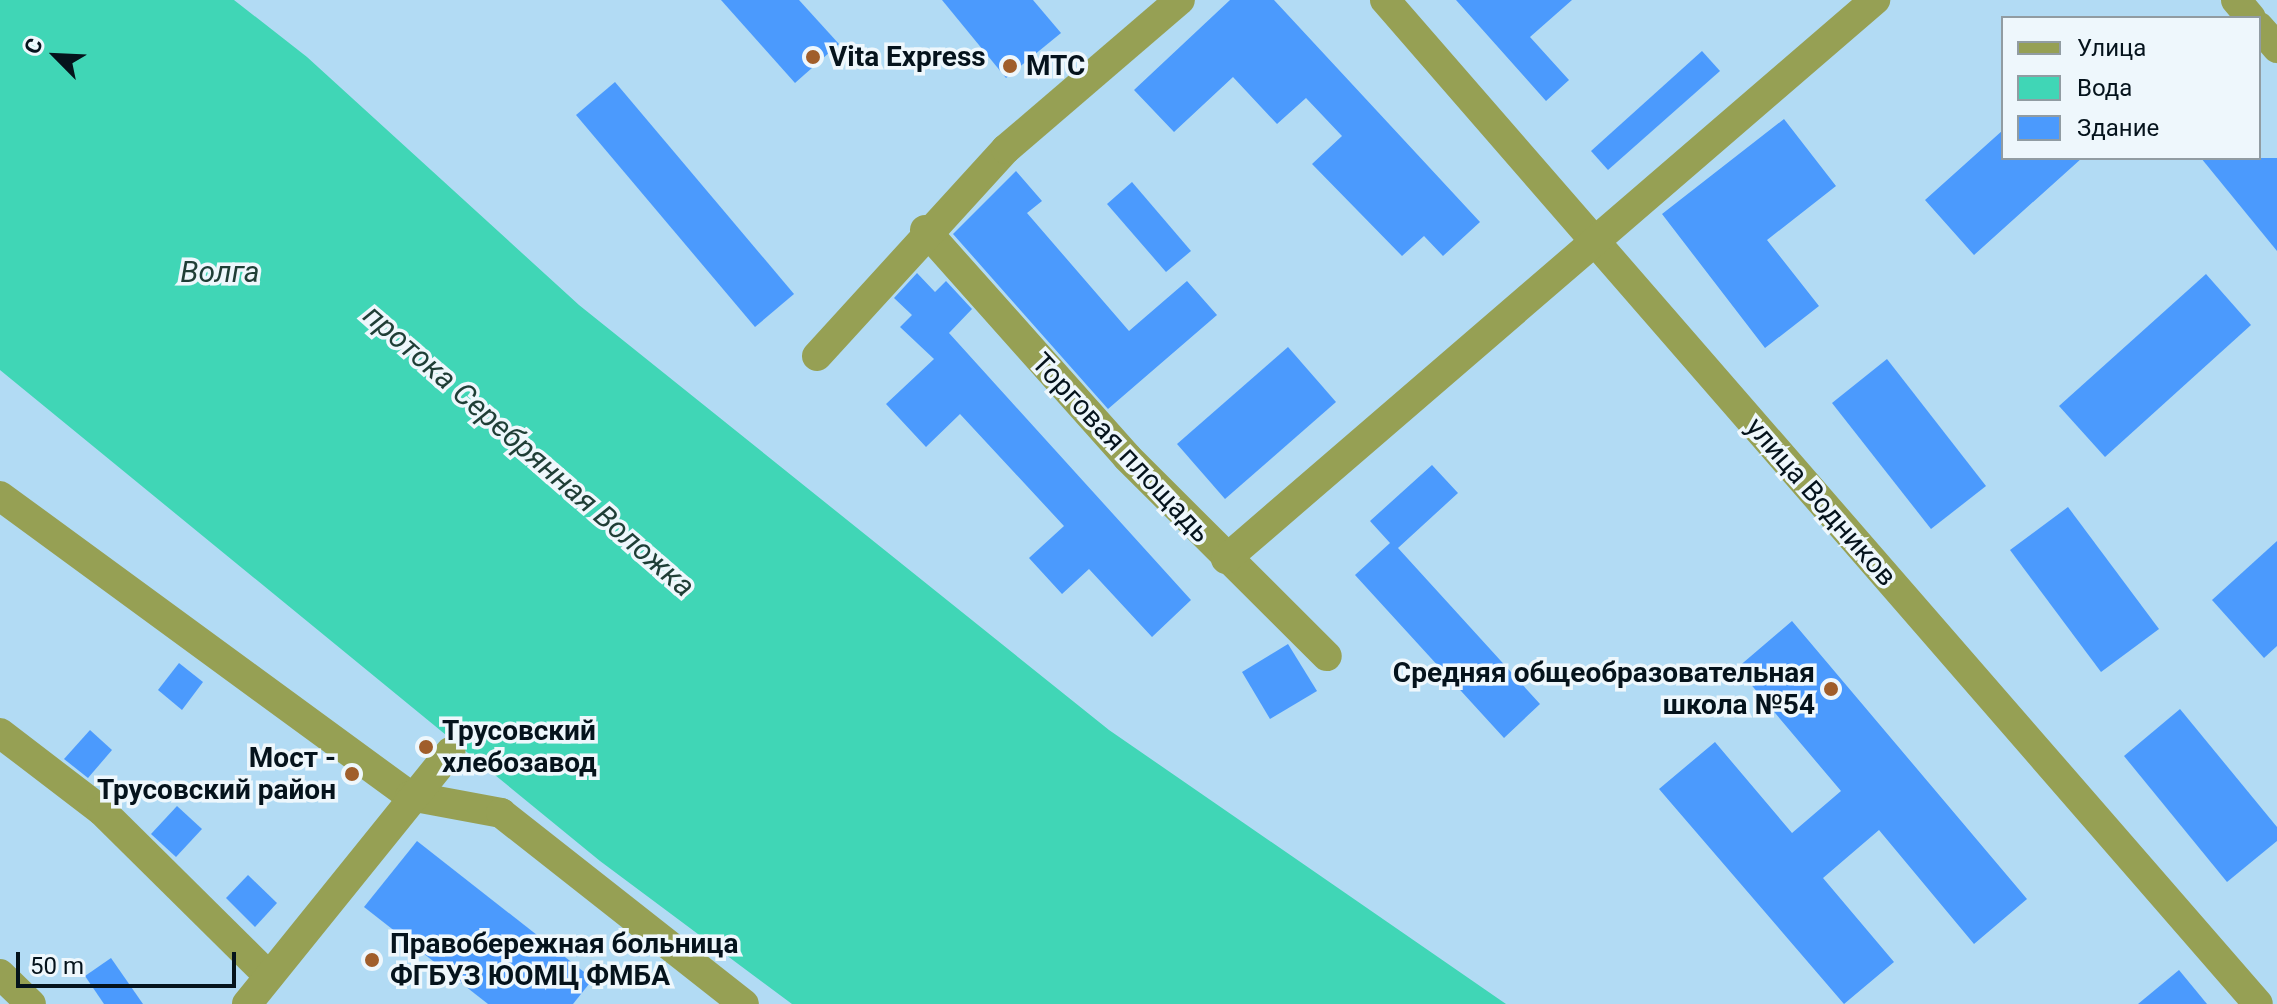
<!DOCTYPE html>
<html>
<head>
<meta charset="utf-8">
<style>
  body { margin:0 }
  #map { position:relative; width:2277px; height:1004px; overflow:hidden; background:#b2dbf4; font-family:Roboto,sans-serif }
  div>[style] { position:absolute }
  .water>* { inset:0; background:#40d6b6 }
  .building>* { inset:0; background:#4b9afd }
  .street>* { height:30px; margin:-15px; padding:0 15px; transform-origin:15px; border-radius:15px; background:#96a054 }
  .dots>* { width:22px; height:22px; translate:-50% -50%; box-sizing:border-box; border:4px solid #eef7fc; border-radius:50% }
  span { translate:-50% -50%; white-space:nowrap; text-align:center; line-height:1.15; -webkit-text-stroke:7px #eef7fc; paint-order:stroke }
  .poi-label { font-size:28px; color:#05131c; font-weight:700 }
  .left { translate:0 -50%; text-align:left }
  .right { translate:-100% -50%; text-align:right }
  .street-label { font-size:28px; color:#05131c }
  .water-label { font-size:30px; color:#1f3e36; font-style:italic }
  .legend { position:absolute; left:2001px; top:16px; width:260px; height:144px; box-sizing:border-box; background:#eef7fc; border:2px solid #919ca2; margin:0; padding:10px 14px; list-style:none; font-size:24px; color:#05131c }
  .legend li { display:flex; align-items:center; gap:16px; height:40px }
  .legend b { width:40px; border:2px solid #919ca2 }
  .north { position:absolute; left:16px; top:16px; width:80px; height:80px; -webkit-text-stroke:6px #eef7fc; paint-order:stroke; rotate:294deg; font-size:22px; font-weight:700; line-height:32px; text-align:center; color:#05131c }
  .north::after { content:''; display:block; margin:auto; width:28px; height:36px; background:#05131c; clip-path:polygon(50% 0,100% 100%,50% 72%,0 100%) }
  .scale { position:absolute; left:16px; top:952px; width:220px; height:36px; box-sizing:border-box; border:4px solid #05131c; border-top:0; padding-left:10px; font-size:24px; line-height:28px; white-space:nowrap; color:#05131c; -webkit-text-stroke:6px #eef7fc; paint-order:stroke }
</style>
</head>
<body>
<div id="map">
  <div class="water">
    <div style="clip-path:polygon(0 0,234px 0,307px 57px,579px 305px,1109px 730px,1506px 1004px,792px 1004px,600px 861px,0 370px)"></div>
  </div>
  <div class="building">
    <div style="clip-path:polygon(721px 0,799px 0,839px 44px,795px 83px)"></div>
    <div style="clip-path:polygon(942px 0,1033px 0,1061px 33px,1006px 78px)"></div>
    <div style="clip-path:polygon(1230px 0,1274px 0,1480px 222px,1443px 256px,1424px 236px,1402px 256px,1312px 164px,1342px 136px,1306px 98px,1277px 124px,1233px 77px,1174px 132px,1134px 90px)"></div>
    <div style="clip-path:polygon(1456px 0,1572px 0,1530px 37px,1569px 80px,1546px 101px)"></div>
    <div style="clip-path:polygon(1702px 51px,1720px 71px,1608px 170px,1591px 151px)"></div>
    <div style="clip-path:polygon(615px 82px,794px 294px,755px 327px,576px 115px)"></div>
    <div style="clip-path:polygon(1784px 119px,1836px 186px,1767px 240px,1819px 306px,1765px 348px,1662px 214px)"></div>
    <div style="clip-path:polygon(2003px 130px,2003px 158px,2082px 158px,1974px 255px,1925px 200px)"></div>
    <div style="clip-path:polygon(2201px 158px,2277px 158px,2277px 251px)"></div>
    <div style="clip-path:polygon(1016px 171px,1042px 201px,1027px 213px,1129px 331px,1187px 281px,1217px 315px,1108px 409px,953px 234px)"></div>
    <div style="clip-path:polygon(1132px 182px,1191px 251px,1166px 272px,1107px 204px)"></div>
    <div style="clip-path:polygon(917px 273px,935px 292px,946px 281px,972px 309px,949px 333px,1191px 600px,1152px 637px,1089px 569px,1062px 594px,1029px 558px,1064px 526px,960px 414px,926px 447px,886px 404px,934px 359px,900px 327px,912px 315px,894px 298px)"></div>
    <div style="clip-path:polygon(2206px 274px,2251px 325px,2105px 457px,2059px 406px)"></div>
    <div style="clip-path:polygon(1288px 347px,1336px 402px,1225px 499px,1177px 444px)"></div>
    <div style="clip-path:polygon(1887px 359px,1986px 486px,1931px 529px,1832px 403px)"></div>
    <div style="clip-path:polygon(1432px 465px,1458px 493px,1398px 548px,1540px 704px,1504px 738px,1355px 575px,1390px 543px,1370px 521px)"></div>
    <div style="clip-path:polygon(2068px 507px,2159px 629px,2101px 672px,2010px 550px)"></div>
    <div style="clip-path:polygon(2277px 541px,2277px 646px,2264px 658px,2212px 600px)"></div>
    <div style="clip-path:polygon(1792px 621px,2027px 899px,1974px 944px,1879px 830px,1823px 878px,1894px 962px,1844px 1004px,1659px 789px,1715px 742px,1792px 833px,1841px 791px,1737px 668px)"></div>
    <div style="clip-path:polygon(1288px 644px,1317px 691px,1270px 719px,1242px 672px)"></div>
    <div style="clip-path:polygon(179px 663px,203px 682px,182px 710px,158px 690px)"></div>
    <div style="clip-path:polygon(2180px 709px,2277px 827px,2277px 841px,2227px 882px,2124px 756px)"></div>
    <div style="clip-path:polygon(90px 730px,112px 750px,88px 778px,64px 759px)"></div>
    <div style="clip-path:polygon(177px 806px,202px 829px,176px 857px,151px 834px)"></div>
    <div style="clip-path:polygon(417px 841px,593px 979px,573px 1004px,488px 1004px,364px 907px)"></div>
    <div style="clip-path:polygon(248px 875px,277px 903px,255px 927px,226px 898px)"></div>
    <div style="clip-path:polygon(111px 958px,143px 1004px,104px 1004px,85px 976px)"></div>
    <div style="clip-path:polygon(2179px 970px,2207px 1004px,2138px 1004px)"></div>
  </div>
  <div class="street">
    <div style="left:1385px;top:0;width:1330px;rotate:48.99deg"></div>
    <div style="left:2236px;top:0;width:23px;rotate:50deg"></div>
    <div style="left:2259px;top:27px;width:28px;rotate:49deg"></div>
    <div style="left:925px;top:230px;width:304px;rotate:48.3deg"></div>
    <div style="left:1127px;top:457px;width:282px;rotate:44.9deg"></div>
    <div style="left:817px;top:356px;width:280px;rotate:-47.6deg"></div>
    <div style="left:1006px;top:149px;width:229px;rotate:-40.6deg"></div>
    <div style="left:0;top:496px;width:508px;rotate:36.19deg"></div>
    <div style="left:410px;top:796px;width:93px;rotate:10.6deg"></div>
    <div style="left:501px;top:813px;width:309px;rotate:38.2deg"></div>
    <div style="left:1226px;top:559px;width:857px;rotate:-40.74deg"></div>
    <div style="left:0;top:733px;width:128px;rotate:37.4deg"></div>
    <div style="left:102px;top:811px;width:235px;rotate:44.7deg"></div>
    <div style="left:0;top:974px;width:43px;rotate:44.1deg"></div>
    <div style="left:247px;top:1004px;width:324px;rotate:-51.1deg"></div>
  </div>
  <div class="dots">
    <div style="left:813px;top:57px;background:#a05e2b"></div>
    <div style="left:1010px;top:66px;background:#a05e2b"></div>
    <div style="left:1831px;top:689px;background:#a05e2b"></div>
    <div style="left:426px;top:747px;background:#a05e2b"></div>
    <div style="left:352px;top:774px;background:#a05e2b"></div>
    <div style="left:372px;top:960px;background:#a05e2b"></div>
  </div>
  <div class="poi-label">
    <span class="left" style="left:829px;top:57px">Vita Express</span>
    <span class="left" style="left:1026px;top:66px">МТС</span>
    <span class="right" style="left:1815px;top:689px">Средняя общеобразовательная<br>школа №54</span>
    <span class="left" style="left:442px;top:747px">Трусовский<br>хлебозавод</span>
    <span class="right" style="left:336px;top:774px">Мост -<br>Трусовский район</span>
    <span class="left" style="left:390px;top:960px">Правобережная больница<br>ФГБУЗ ЮОМЦ ФМБА</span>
  </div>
  <div class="street-label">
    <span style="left:1121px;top:448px;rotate:47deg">Торговая площадь</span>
    <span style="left:1821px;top:502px;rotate:49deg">улица Водников</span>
  </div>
  <div class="water-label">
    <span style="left:220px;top:272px">Волга</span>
    <span style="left:529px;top:451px;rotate:41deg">протока Серебрянная Воложка</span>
  </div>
  <ul class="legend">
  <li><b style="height:10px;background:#96a054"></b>Улица</li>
  <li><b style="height:22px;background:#40d6b6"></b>Вода</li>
  <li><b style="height:22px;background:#4b9afd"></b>Здание</li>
  </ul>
  <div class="north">С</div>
  <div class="scale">50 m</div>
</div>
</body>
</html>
